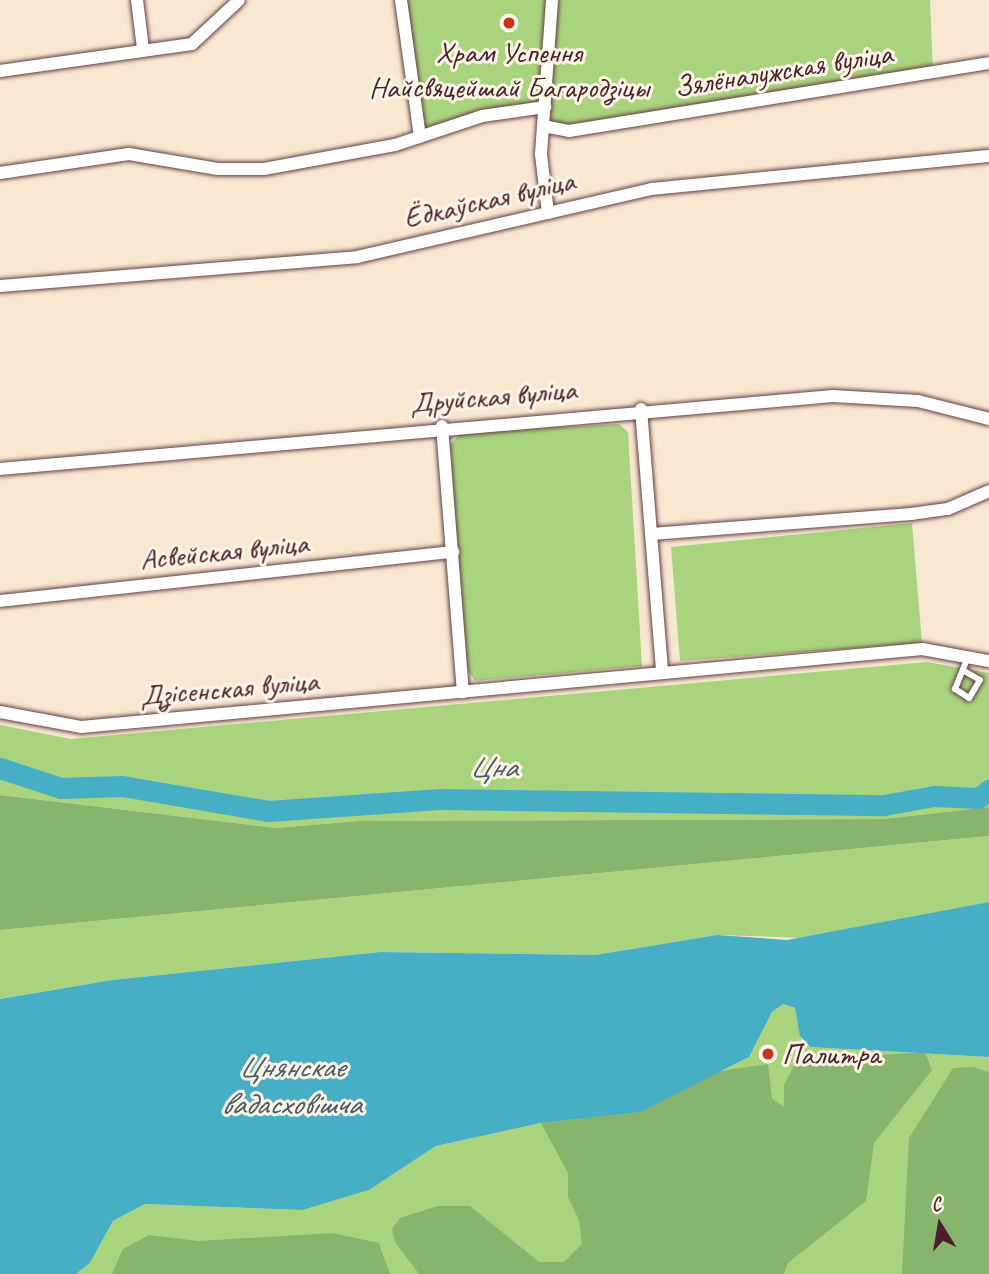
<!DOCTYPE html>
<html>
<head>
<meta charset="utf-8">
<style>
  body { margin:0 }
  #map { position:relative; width:989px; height:1274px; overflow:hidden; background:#f8e8d2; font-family:Caveat,sans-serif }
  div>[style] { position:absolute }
  .green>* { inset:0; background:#aad37e }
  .forest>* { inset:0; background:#87b56d }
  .water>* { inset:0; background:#46afc6 }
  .river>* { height:21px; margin:-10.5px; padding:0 10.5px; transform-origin:10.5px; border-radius:10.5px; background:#46afc6 }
  .roads { filter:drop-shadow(0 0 2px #643d44) drop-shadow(0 0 2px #643d44) }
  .lane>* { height:6px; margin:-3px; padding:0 3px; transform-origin:3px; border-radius:3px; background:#fff }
  .street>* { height:12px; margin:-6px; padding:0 6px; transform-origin:6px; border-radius:6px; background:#fff }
  .dots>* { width:19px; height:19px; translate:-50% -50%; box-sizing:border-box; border:4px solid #fcf5e5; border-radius:50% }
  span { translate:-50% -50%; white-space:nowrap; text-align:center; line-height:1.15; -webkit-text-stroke:6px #fcf5e5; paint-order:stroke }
  .poi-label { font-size:30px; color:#4a1f2b }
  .left { translate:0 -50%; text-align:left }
  .street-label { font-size:30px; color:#4a1f2b }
  .water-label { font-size:32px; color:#485969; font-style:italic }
  .north { position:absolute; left:905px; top:1190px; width:70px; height:70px; -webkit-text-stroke:5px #fcf5e5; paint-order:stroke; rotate:349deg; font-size:19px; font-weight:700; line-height:28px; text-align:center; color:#4a1f2b }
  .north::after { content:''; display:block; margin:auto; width:24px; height:32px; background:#4a1f2b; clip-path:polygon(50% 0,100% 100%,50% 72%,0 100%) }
</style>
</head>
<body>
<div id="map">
  <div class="green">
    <div style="clip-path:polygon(401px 0,552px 0,547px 91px,559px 0,930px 0,933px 72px,569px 131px,543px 126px,545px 107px,420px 137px)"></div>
    <div style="clip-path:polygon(619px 424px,628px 432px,642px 666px,475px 681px,465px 667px,450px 445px,461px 433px)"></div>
    <div style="clip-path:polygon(912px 523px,922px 643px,680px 661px,671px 547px)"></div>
    <div style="clip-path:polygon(927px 662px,989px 673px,989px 807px,883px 819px,358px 821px,276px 828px,0 795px,0 725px,71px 739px)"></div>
    <div style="clip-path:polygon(989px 836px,989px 902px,804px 938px,717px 935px,595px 955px,380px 952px,112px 980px,0 999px,0 930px)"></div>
    <div style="clip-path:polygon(783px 1004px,795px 1008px,802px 1041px,810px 1047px,989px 1057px,989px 1274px,76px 1274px,90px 1263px,113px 1221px,145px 1204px,303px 1210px,369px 1190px,436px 1146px,541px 1123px,650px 1109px,749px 1057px,772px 1012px)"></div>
  </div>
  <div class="forest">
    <div style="clip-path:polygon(0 795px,276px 828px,358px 821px,883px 819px,989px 807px,989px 836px,0 930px)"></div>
    <div style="clip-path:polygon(925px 1052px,932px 1070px,874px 1143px,866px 1201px,788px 1263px,784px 1274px,419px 1274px,395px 1242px,392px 1229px,400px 1218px,438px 1206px,470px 1206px,539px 1262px,564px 1262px,582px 1244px,579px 1220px,568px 1197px,568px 1173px,541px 1123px,641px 1112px,714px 1072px,768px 1064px,772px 1098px,784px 1107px,784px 1085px,796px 1061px)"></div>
    <div style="clip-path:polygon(973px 1067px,989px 1072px,989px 1274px,902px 1274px,909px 1138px,953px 1068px)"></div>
    <div style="clip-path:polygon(332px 1233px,379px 1243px,390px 1274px,112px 1274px,123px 1249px,149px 1235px,198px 1241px)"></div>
  </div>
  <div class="water">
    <div style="clip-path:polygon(989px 902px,989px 1057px,810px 1047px,800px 1036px,795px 1008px,783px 1004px,772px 1012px,749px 1057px,641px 1112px,541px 1123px,436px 1146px,369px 1190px,303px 1210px,145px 1204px,113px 1221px,90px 1263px,76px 1274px,0 1274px,0 999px,112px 980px,380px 952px,595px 955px,717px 935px,787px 940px)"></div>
  </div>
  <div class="river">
    <div style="left:0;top:768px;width:64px;rotate:18.2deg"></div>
    <div style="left:61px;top:788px;width:61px;rotate:-1.9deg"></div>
    <div style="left:122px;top:786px;width:148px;rotate:9.7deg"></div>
    <div style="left:268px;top:811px;width:172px;rotate:-4deg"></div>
    <div style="left:440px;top:799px;width:444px;rotate:0.8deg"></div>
    <div style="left:884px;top:805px;width:51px;rotate:-10.2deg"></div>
    <div style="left:934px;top:796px;width:44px;rotate:2.6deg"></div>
    <div style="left:978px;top:798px;width:14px;rotate:-36deg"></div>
  </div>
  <div class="roads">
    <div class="lane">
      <div style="left:966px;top:672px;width:16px;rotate:30deg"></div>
      <div style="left:980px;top:680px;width:21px;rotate:121deg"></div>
      <div style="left:969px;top:698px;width:17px;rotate:-147deg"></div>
      <div style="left:955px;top:689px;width:35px;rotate:-68deg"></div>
    </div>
    <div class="street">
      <div style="left:137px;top:0;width:49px;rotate:83deg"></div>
      <div style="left:401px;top:0;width:138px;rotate:82.1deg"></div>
      <div style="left:0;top:71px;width:194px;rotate:-8deg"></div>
      <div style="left:192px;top:44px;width:64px;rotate:-43.1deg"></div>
      <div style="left:543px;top:126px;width:26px;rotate:11deg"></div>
      <div style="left:569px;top:131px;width:425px;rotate:-9.2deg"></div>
      <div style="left:0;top:173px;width:130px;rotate:-8.4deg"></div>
      <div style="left:129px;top:154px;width:90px;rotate:9.6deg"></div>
      <div style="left:218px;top:169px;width:46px"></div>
      <div style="left:264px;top:169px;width:133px;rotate:-10.4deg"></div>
      <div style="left:395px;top:145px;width:92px;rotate:-18.4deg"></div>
      <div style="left:482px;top:116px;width:64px;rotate:-8.1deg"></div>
      <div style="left:548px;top:213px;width:59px;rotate:-96.8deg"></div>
      <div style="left:541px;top:154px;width:154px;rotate:-85.9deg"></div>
      <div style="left:0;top:286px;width:358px;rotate:-4.6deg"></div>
      <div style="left:357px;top:257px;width:303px;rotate:-13deg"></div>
      <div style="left:652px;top:189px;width:339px;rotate:-5.6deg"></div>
      <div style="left:641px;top:409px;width:261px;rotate:85.4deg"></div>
      <div style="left:442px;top:426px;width:267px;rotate:85.5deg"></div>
      <div style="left:0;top:469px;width:836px;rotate:-5.01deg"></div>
      <div style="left:833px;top:396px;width:85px;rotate:3.4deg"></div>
      <div style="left:918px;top:401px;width:73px;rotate:14.2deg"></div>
      <div style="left:651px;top:534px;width:261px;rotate:-4.4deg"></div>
      <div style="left:911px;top:514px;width:37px;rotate:-8deg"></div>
      <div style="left:948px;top:509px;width:45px;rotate:-23.7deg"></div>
      <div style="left:0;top:601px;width:456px;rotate:-6.2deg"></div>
      <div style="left:0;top:712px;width:82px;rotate:10.5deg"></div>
      <div style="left:81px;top:727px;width:845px;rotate:-5.3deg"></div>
      <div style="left:922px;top:649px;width:68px;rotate:10.2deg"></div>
    </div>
  </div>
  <div class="dots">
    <div style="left:509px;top:23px;background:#c8321e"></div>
    <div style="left:768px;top:1054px;background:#c8321e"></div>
  </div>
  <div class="poi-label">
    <span style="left:509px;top:69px">Храм Успення<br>Найсвяцейшай Багародзіцы</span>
    <span class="left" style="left:782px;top:1054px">Палитра</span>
  </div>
  <div class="street-label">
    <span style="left:783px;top:70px;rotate:-9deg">Зялёналужская вуліца</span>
    <span style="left:489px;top:199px;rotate:-13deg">Ёдкаўская вуліца</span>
    <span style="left:493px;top:396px;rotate:-5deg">Друйская вуліца</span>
    <span style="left:224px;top:551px;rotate:-6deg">Асвейская вуліца</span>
    <span style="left:229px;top:688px;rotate:-5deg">Дзісенская вуліца</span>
  </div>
  <div class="water-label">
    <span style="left:493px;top:767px">Цна</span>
    <span style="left:291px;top:1086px">Цнянскае<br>вадасховішча</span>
  </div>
  <div class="north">С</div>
</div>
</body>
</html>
